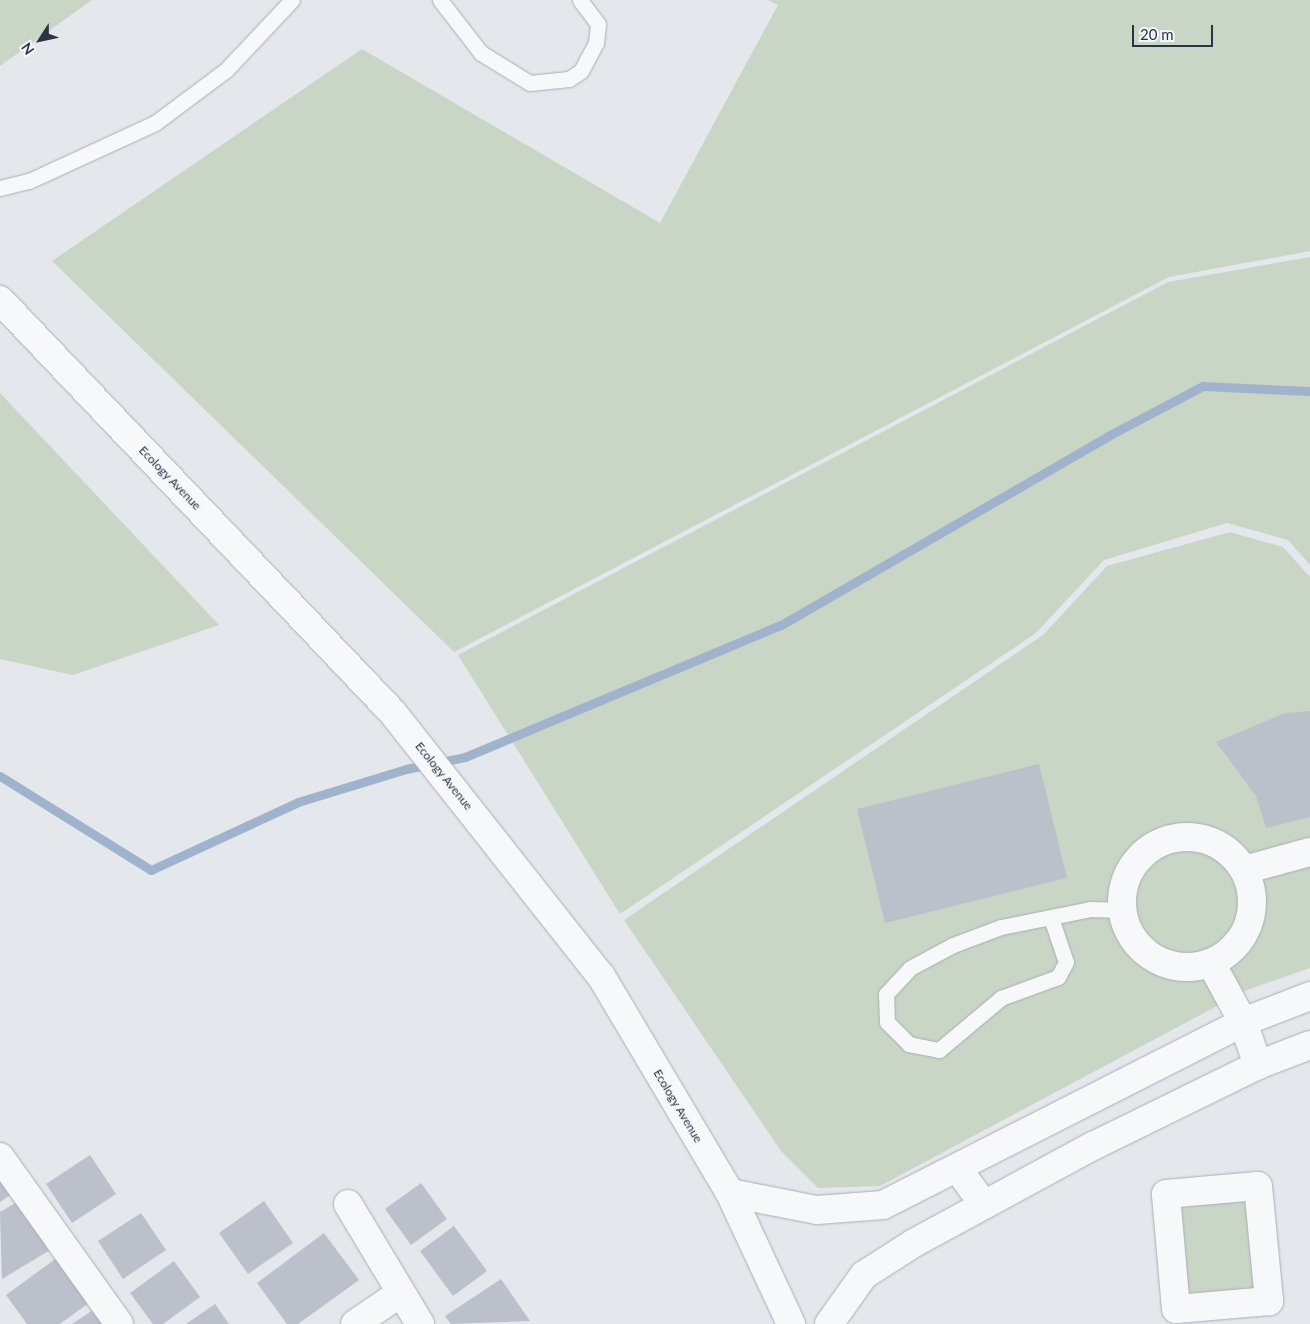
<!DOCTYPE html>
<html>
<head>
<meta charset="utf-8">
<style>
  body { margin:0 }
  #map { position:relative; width:1310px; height:1324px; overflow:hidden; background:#e4e7ec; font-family:Lato,sans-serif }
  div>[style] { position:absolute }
  .green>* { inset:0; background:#c9d6c5 }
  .stream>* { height:9px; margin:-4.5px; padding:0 4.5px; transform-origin:4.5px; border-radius:4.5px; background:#9fb4cc }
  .building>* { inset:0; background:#bbc0ca }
  .roads { filter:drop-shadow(0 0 1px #a9aeb7) drop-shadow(0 0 1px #a9aeb7) }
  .service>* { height:15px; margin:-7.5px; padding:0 7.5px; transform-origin:7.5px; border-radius:7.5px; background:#f7f8fa }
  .minor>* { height:28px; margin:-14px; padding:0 14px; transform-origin:14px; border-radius:14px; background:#f7f8fa }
  .minor>.ring { margin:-14px; padding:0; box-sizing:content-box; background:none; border:28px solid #f7f8fa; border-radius:50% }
  span { translate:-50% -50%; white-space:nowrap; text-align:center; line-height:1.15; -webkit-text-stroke:4px #f4f6f9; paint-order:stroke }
  .street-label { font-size:12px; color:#2b3445 }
  .north { position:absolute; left:15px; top:15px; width:50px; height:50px; -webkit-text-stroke:4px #f4f6f9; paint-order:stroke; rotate:235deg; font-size:14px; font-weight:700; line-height:20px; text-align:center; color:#2b3445 }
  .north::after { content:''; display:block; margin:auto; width:18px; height:22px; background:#2b3445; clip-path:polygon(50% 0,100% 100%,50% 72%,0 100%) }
  .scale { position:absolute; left:1132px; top:25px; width:81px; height:22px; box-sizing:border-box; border:2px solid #2b3445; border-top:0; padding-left:6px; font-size:15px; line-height:18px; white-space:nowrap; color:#2b3445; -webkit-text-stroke:4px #f4f6f9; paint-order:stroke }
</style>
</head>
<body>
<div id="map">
  <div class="green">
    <div style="clip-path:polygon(0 0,92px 0,0 66px)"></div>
    <div style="clip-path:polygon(768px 0,1310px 0,1310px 251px,1169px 277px,454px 652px,52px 261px,362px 49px,660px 223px,778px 5px)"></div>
    <div style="clip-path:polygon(1310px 257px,1310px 565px,1288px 540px,1227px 523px,1104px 560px,1036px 633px,620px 914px,458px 655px,1168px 282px)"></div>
    <div style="clip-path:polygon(0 393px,219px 625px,73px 675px,0 659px)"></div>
    <div style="clip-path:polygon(1230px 532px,1283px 547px,1310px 577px,1310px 968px,1247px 990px,880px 1186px,818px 1188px,781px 1151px,624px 920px,1043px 635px,1107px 566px)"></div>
    <div style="clip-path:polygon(1246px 1196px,1257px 1292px,1185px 1299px,1174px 1204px)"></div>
  </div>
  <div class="stream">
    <div style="left:0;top:776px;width:178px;rotate:31.9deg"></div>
    <div style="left:151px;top:870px;width:162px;rotate:-24.8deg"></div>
    <div style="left:298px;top:802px;width:113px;rotate:-17deg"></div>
    <div style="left:406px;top:769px;width:60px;rotate:-11.5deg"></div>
    <div style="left:465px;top:757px;width:342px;rotate:-22.7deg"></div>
    <div style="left:781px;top:625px;width:378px;rotate:-30deg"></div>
    <div style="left:1108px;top:436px;width:107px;rotate:-27.8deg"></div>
    <div style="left:1203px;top:386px;width:107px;rotate:2.7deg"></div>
  </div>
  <div class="building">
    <div style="clip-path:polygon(1310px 711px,1310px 817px,1266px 828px,1256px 796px,1216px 742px,1285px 713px)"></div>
    <div style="clip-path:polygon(1039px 764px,1067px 878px,885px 923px,857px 809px)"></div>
    <div style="clip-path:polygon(90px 1155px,116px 1194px,72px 1223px,46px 1184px)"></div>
    <div style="clip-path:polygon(0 1173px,13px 1193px,0 1202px)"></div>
    <div style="clip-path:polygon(421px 1183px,447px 1219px,411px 1245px,385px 1209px)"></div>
    <div style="clip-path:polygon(26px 1197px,55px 1247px,2px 1279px,0 1212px)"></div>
    <div style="clip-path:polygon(264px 1201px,293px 1243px,248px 1274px,219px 1233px)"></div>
    <div style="clip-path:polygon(141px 1213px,166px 1250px,123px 1279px,98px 1241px)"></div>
    <div style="clip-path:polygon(454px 1226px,487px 1271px,453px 1296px,420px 1251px)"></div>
    <div style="clip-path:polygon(324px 1233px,359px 1280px,298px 1324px,287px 1324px,257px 1283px)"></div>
    <div style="clip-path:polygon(58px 1257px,90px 1302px,60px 1324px,27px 1324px,6px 1295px)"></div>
    <div style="clip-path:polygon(174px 1261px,200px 1297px,163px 1324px,153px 1324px,130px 1293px)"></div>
    <div style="clip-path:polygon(501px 1279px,530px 1321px,451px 1324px,445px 1316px)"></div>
    <div style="clip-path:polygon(215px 1304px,229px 1324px,186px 1324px)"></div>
    <div style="clip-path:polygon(93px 1310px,103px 1324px,72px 1324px)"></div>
  </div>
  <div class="roads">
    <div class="service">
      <div style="left:440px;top:0;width:67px;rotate:52.3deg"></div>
      <div style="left:481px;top:53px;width:57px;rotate:31.5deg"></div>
      <div style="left:530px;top:83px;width:39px;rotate:-6deg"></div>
      <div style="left:569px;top:79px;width:14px;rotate:-34deg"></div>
      <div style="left:581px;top:71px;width:32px;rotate:-62deg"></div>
      <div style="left:596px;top:43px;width:19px;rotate:-84deg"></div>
      <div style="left:598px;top:24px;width:30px;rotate:-127deg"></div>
      <div style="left:0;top:188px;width:30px;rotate:-14deg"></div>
      <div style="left:29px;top:181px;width:139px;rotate:-24.7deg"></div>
      <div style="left:155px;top:123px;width:89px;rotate:-36.7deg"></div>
      <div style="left:226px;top:70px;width:96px;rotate:-46.7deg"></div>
      <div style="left:1051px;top:918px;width:46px;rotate:71.2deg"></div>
      <div style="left:1066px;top:962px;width:17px;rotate:118deg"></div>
      <div style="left:1058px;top:977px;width:61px;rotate:159.8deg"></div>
      <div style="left:1001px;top:998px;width:81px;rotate:140deg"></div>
      <div style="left:939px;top:1050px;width:31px;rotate:-169deg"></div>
      <div style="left:909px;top:1044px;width:31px;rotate:-135deg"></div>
      <div style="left:887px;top:1022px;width:28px;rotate:-92deg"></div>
      <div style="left:886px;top:994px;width:35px;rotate:-47deg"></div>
      <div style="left:910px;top:968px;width:49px;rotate:-28.1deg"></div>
      <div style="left:953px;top:945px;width:51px;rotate:-20.6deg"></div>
      <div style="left:1001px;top:927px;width:92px;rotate:-11.3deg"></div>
      <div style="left:1091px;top:909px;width:30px;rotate:2deg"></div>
    </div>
    <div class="minor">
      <div style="left:0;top:300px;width:570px;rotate:46.42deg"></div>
      <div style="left:393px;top:713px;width:335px;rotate:51.7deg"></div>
      <div style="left:601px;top:976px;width:252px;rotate:59.3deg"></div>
      <div style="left:730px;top:1193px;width:145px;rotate:65deg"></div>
      <div class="ring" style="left:1122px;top:837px;width:102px;height:102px"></div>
      <div style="left:1244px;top:870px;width:68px;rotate:-15.3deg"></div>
      <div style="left:1211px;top:963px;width:67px;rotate:61.5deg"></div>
      <div style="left:1243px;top:1022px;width:46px;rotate:70.8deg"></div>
      <div style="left:0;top:1157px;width:205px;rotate:54.5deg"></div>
      <div style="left:958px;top:1169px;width:44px;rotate:54.2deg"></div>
      <div style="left:1258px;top:1186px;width:116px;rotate:84.5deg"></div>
      <div style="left:1269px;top:1301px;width:93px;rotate:175.1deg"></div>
      <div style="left:1176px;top:1309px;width:115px;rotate:-95deg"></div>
      <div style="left:1166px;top:1194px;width:92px;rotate:-5deg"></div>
      <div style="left:730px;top:1193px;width:89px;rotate:11.1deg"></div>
      <div style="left:817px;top:1210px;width:66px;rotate:-4.3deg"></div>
      <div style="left:883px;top:1205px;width:404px;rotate:-26.9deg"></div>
      <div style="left:1243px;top:1022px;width:72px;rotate:-21.2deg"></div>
      <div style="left:348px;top:1204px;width:140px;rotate:59deg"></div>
      <div style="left:355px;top:1324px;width:53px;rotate:-34.3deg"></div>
      <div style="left:829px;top:1324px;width:60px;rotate:-54.5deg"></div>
      <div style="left:864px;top:1275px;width:59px;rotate:-32.6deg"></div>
      <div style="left:914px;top:1243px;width:204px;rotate:-28.5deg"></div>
      <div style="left:1093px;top:1146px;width:184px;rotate:-26.1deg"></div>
      <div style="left:1258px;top:1065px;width:56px;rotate:-21deg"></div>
    </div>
  </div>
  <div class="street-label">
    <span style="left:170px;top:478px;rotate:46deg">Ecology Avenue</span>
    <span style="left:444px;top:776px;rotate:51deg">Ecology Avenue</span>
    <span style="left:678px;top:1106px;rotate:59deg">Ecology Avenue</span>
  </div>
  <div class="north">N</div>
  <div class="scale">20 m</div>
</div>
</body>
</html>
